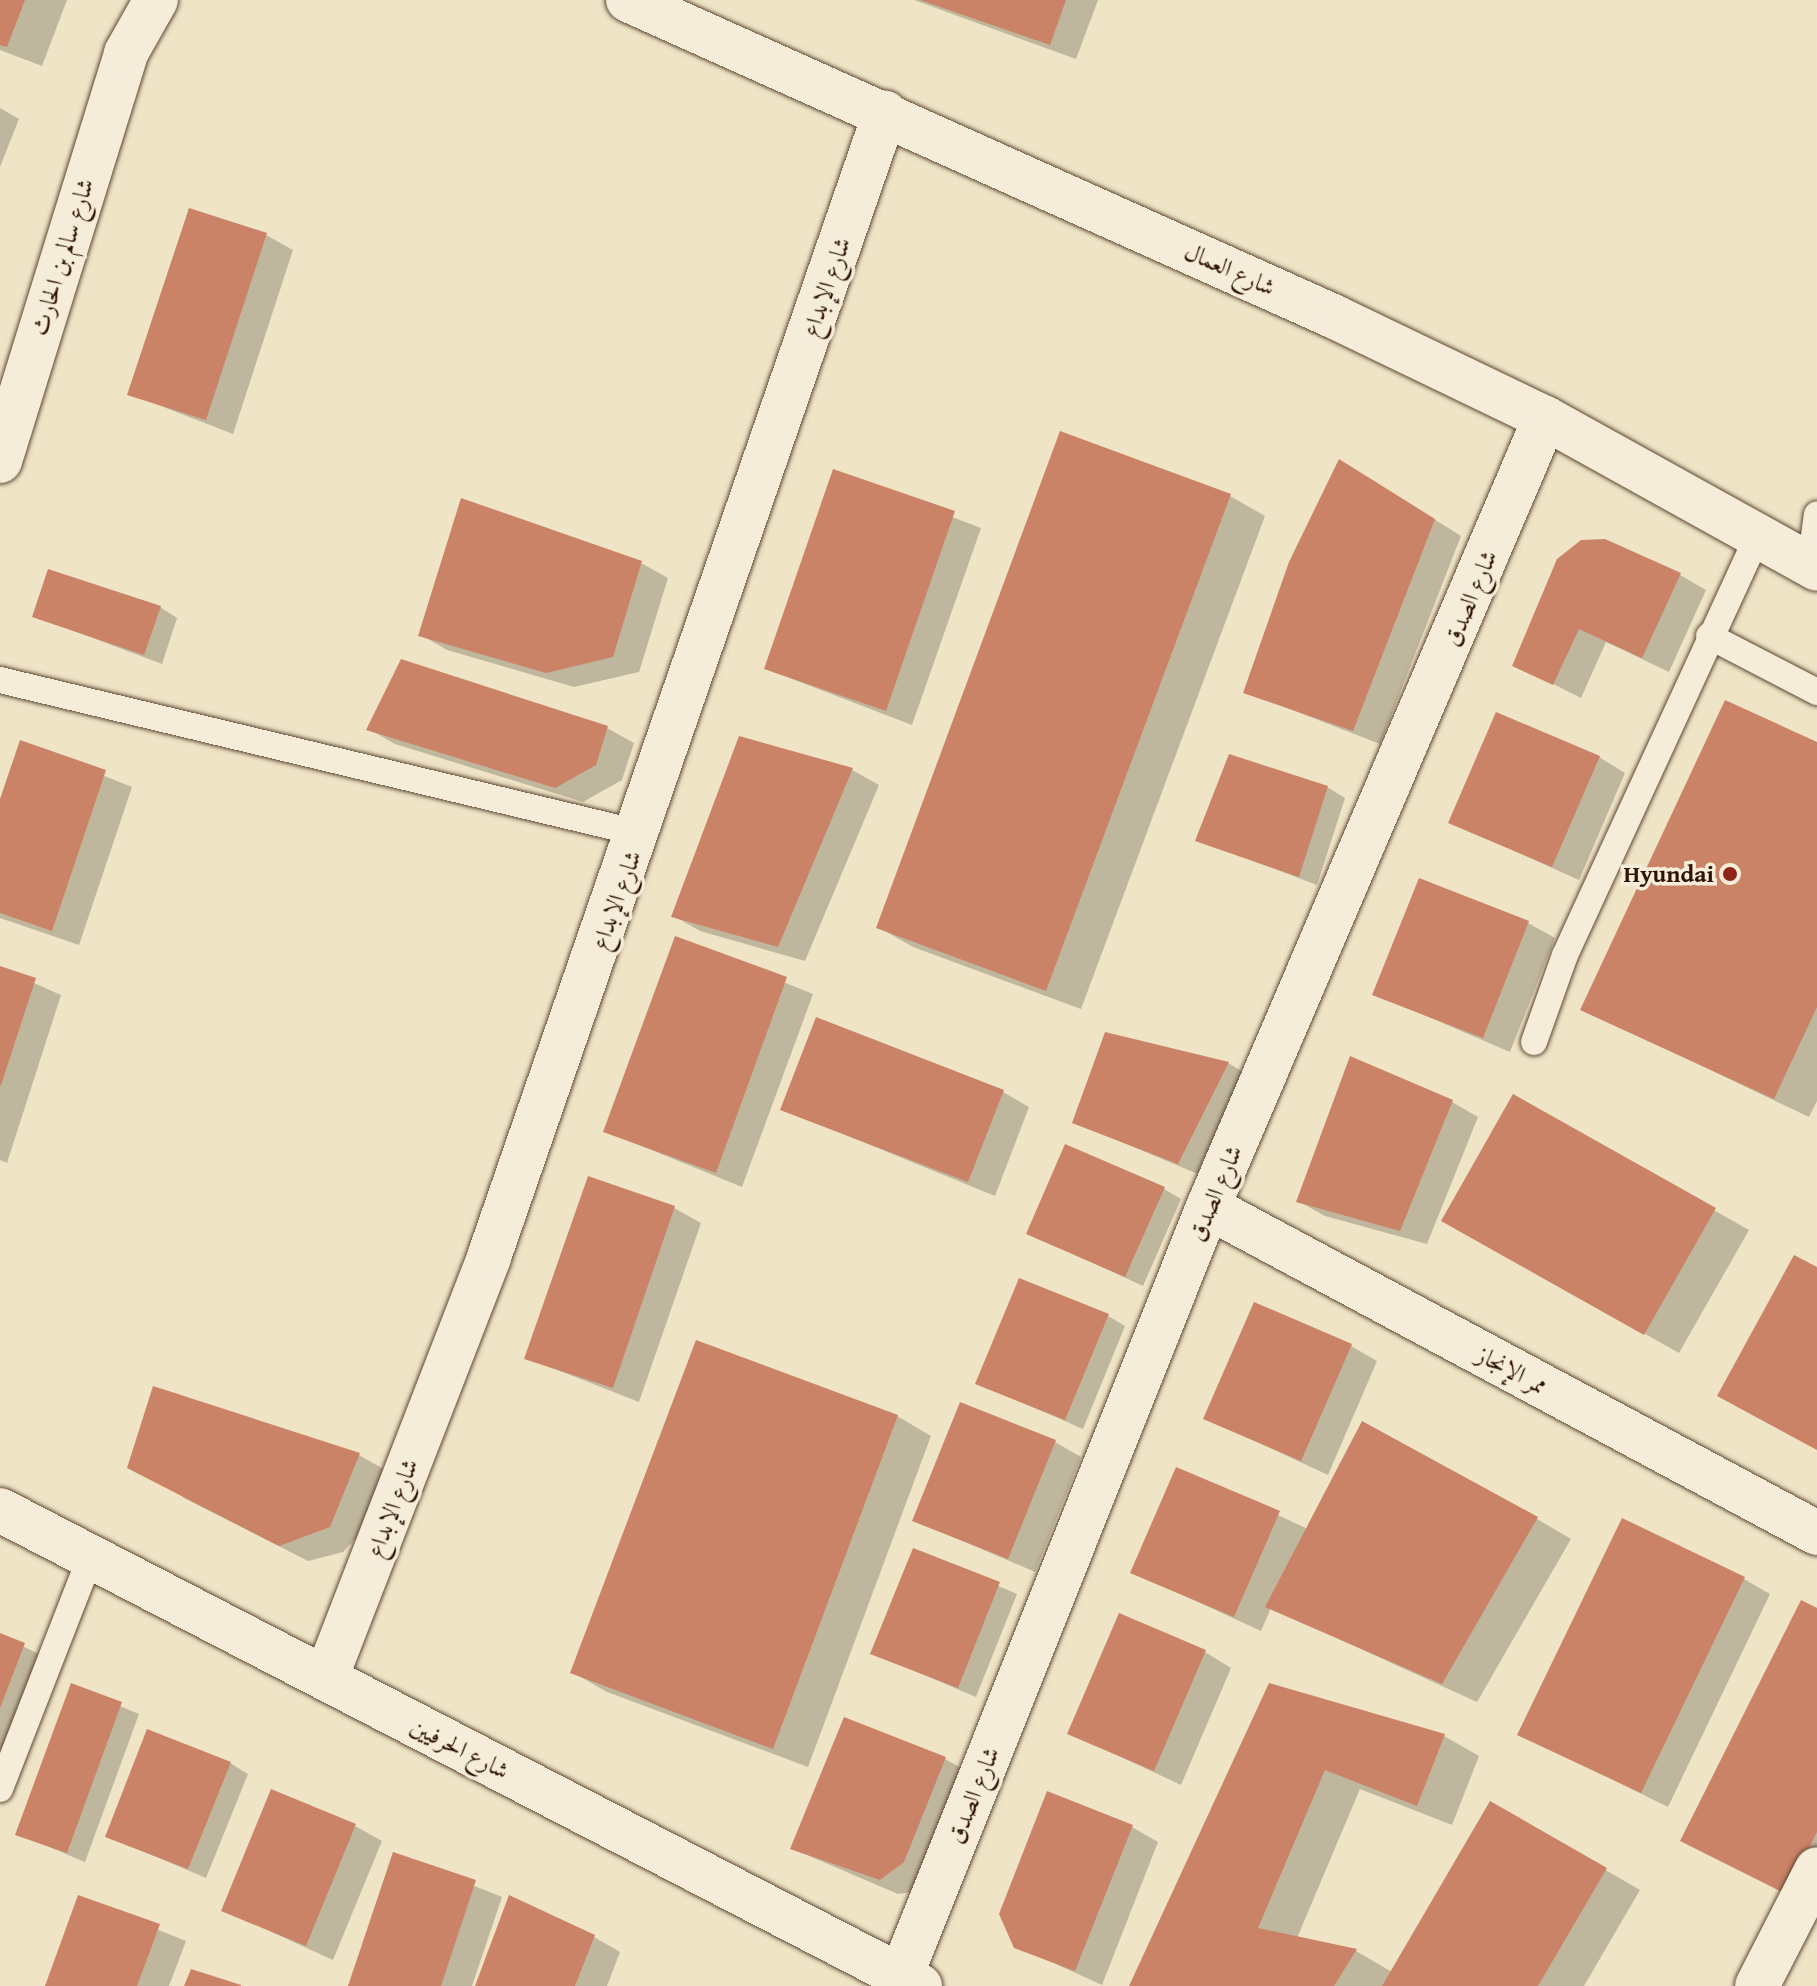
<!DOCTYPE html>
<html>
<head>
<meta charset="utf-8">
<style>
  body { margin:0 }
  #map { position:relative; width:1817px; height:1986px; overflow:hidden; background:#efe4c6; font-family:"Gentium Book Plus",Amiri,serif }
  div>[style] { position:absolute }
  .shadow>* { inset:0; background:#0003 }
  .building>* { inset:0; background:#cb8367 }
  .roads { filter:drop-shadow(0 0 2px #5f4732) drop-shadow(0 0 2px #5f4732) }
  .service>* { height:26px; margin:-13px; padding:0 13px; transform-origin:13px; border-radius:13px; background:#f5edda }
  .minor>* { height:44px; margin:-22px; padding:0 22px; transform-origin:22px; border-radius:22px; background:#f5edda }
  .tertiary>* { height:44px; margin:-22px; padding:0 22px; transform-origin:22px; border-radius:22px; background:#f5edda }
  .dots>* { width:22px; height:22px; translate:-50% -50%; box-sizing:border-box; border:4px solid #f5edda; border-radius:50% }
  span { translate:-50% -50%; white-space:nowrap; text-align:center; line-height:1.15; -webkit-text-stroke:7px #f5edda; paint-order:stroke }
  .street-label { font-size:24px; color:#2f1300 }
  .poi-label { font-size:24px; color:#2f1300; font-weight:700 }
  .right { translate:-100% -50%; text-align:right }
</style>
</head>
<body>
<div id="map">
  <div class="shadow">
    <div style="clip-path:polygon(0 0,67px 0,42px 66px,0 50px)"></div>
    <div style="clip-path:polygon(914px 0,1098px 0,1076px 59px)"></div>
    <div style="clip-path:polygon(0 108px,19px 119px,0 167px)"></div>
    <div style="clip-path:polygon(266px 235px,293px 250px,233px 434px,130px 394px)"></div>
    <div style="clip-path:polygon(834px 472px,981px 528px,912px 725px,766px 669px)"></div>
    <div style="clip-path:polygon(1367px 477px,1461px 536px,1380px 744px,1246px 692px)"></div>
    <div style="clip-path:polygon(1230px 496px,1265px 516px,1081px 1009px,913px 947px,878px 927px)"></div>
    <div style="clip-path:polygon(1558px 560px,1680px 575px,1706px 590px,1669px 672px,1606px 642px,1581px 698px,1515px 665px)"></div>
    <div style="clip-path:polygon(641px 563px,668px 578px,639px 672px,574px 687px,447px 650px,421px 635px)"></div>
    <div style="clip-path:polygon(160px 607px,177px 618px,162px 664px,34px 616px)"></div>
    <div style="clip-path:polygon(607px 728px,634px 743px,622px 780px,583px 802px,395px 744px,369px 729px)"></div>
    <div style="clip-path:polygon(741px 739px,852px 770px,879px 785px,805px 961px,700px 931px,674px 916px)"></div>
    <div style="clip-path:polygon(21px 743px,132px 787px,79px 945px,0 918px,0 805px)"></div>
    <div style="clip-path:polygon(1817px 744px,1817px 1101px,1809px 1117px,1583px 1009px)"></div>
    <div style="clip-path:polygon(1599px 757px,1625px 773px,1579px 880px,1450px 822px)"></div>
    <div style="clip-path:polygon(1327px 787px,1345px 798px,1317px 885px,1198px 840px)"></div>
    <div style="clip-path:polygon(1528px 923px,1555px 938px,1510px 1052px,1375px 994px)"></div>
    <div style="clip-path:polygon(676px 939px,813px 994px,742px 1187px,605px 1131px)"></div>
    <div style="clip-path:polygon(0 968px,61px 995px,7px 1163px,0 1160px)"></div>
    <div style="clip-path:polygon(1106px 1035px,1228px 1063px,1255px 1079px,1205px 1177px,1074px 1122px)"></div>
    <div style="clip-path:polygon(1003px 1092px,1029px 1107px,995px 1196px,782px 1109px)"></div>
    <div style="clip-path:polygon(1514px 1097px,1749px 1230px,1679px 1353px,1478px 1240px)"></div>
    <div style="clip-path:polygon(1452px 1102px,1478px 1117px,1427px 1244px,1325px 1216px,1298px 1201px)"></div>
    <div style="clip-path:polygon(1164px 1189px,1181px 1199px,1143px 1286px,1028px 1233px)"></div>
    <div style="clip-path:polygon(674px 1208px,701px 1223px,639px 1402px,527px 1358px)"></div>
    <div style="clip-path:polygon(1108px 1316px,1125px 1326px,1083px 1429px,978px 1383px)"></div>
    <div style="clip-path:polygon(1351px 1346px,1377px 1361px,1328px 1475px,1205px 1418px)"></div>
    <div style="clip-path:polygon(897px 1416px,931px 1436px,808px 1767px,607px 1692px,572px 1672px)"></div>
    <div style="clip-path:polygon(1055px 1442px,1081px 1457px,1035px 1572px,914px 1520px)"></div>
    <div style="clip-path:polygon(359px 1455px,385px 1470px,367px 1526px,343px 1552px,308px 1561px,182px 1497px)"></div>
    <div style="clip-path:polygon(1177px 1469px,1308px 1529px,1537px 1519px,1571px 1539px,1477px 1702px,1271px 1608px,1261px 1631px,1133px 1572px)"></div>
    <div style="clip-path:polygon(914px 1550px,1017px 1594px,976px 1697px,872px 1653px)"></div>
    <div style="clip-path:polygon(1744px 1579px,1770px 1594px,1668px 1807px,1520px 1734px)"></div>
    <div style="clip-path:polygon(1817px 1610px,1817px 1899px,1709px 1855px)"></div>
    <div style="clip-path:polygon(0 1635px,51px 1660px,0 1793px)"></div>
    <div style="clip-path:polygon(1205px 1652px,1231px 1668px,1181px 1785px,1070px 1733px)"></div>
    <div style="clip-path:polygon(1270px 1685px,1444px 1736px,1479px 1756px,1452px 1825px,1360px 1789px,1297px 1938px,1356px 1951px,1392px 1972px,1491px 1804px,1640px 1890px,1584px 1986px,1132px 1986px)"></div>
    <div style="clip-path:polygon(72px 1686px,139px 1714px,85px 1862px,18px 1834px)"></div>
    <div style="clip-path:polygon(945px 1759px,972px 1774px,916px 1891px,898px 1894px,793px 1849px)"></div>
    <div style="clip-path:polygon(230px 1763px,248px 1774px,206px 1878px,107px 1836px)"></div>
    <div style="clip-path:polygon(355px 1826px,382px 1841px,333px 1960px,223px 1910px)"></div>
    <div style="clip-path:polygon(1132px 1827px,1158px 1842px,1102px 1985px,1016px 1946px)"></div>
    <div style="clip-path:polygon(394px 1854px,502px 1897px,472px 1986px,350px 1986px)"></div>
    <div style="clip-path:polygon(79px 1898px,186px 1941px,169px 1986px,47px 1986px)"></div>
    <div style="clip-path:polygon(594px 1937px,620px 1952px,607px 1986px,477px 1986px)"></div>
  </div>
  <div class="building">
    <div style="clip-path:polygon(0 0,25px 0,7px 47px,0 45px)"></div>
    <div style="clip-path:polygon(920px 0,1066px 0,1050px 45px)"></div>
    <div style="clip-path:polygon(189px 208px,267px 233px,206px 420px,127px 395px)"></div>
    <div style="clip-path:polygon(1060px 431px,1231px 494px,1046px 991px,876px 928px)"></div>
    <div style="clip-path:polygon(1339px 459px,1435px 519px,1353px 731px,1243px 693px,1289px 562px)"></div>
    <div style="clip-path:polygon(833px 469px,955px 511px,886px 711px,764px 669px)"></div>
    <div style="clip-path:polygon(461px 498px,642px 561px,613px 657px,546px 673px,418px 636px)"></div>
    <div style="clip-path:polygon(1605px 539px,1681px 573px,1642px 658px,1579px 629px,1553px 685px,1512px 666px,1557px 559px,1581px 540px)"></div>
    <div style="clip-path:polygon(48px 569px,161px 606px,144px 655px,32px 617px)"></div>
    <div style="clip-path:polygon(401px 659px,608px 726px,596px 765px,555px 788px,366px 730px)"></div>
    <div style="clip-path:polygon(1725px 700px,1817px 742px,1817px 1007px,1774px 1099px,1580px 1010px)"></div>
    <div style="clip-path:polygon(1496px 712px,1600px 756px,1552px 867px,1448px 823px)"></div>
    <div style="clip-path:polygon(739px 736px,853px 768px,778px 947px,671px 917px)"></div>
    <div style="clip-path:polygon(20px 740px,106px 770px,52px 931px,0 913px,0 799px)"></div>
    <div style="clip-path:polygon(1229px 754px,1328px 786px,1299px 877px,1195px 841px)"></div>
    <div style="clip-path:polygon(1419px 878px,1529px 921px,1483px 1038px,1372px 995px)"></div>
    <div style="clip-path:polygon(675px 936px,787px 977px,716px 1173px,603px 1132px)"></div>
    <div style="clip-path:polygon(0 966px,36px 978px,1px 1085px,0 1085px)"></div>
    <div style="clip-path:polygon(816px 1017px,1004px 1090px,968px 1182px,780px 1110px)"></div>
    <div style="clip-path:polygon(1105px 1032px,1229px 1062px,1178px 1164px,1072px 1123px)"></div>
    <div style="clip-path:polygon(1350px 1056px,1453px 1100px,1400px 1231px,1296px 1202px)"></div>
    <div style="clip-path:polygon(1513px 1094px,1716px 1208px,1644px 1335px,1441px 1221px)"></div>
    <div style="clip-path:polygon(1065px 1144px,1165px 1187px,1125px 1277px,1026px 1234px)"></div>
    <div style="clip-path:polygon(588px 1176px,675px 1206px,613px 1388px,524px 1359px)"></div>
    <div style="clip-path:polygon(1794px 1255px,1817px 1267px,1817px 1450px,1717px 1396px)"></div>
    <div style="clip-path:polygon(1019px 1278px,1109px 1314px,1065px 1420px,975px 1384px)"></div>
    <div style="clip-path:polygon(1254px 1302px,1352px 1344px,1301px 1461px,1203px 1419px)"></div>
    <div style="clip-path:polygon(696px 1340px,898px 1415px,773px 1749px,570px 1673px)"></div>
    <div style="clip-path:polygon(153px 1386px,360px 1453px,330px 1527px,279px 1546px,127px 1468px)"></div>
    <div style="clip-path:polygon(960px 1402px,1056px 1440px,1008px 1559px,912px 1521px)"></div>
    <div style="clip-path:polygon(1362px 1421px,1538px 1517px,1442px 1684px,1265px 1607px)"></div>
    <div style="clip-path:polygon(1176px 1467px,1280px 1511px,1234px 1617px,1130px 1573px)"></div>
    <div style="clip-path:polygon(1622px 1518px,1745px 1577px,1641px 1793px,1517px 1735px)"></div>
    <div style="clip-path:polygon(913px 1548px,1000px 1582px,958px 1688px,870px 1654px)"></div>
    <div style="clip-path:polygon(1801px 1600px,1817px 1608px,1817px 1832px,1786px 1894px,1680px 1841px)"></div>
    <div style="clip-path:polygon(1119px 1613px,1206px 1650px,1154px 1771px,1067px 1734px)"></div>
    <div style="clip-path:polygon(0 1633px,25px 1643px,0 1708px)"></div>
    <div style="clip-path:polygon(71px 1683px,122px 1702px,67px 1853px,15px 1835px)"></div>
    <div style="clip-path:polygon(1269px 1683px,1445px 1734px,1417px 1806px,1325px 1770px,1258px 1928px,1357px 1949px,1334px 1986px,1129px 1986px)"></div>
    <div style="clip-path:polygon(844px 1717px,946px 1757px,904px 1862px,880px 1880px,790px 1849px)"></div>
    <div style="clip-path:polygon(147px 1729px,231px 1762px,188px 1869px,105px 1837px)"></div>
    <div style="clip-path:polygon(271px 1789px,356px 1824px,306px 1946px,221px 1911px)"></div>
    <div style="clip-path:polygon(1047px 1791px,1133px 1825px,1075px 1971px,1014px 1948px,999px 1914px)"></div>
    <div style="clip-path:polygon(1490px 1801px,1607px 1868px,1538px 1986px,1382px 1986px)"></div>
    <div style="clip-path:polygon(393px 1852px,476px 1880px,441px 1986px,348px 1986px)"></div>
    <div style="clip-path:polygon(78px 1895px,160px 1924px,137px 1986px,45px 1986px)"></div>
    <div style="clip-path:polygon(509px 1895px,595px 1935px,575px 1986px,475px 1986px)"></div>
    <div style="clip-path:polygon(191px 1969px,241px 1985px,241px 1986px,184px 1986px)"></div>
  </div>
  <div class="roads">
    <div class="service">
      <div style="left:1810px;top:565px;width:51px;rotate:-82.2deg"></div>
      <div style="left:1709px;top:636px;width:122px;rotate:27.4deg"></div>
      <div style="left:0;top:680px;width:657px;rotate:13.47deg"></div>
      <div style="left:1534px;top:1042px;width:92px;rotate:-70.4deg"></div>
      <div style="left:1565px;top:955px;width:464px;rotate:-65.3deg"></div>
      <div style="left:0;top:1789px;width:248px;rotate:-68.7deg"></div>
    </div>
    <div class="minor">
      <div style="left:1208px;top:1207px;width:691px;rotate:28.16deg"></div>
      <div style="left:326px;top:1678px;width:451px;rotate:-68.8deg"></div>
      <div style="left:489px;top:1257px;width:1211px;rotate:-70.91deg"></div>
      <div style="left:901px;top:1976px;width:828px;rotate:-68.24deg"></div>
      <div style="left:1208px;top:1207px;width:858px;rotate:-66.87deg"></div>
      <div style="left:1757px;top:1986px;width:131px;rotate:-62.9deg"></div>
    </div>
    <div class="tertiary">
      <div style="left:628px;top:0;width:775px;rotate:24.15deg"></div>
      <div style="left:1335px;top:317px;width:233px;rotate:25.7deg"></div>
      <div style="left:1545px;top:418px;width:311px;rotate:29deg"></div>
      <div style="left:0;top:461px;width:427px;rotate:-72.8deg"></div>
      <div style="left:126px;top:53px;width:61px;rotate:-60.5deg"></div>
      <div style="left:0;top:1510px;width:1036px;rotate:27.36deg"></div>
    </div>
  </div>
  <div class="dots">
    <div style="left:1730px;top:874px;background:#8f2418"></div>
  </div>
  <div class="street-label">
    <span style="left:62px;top:257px;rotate:-73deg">شارع سالم بن الحارث</span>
    <span style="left:1230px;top:269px;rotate:24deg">شارع العمال</span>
    <span style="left:826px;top:287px;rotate:-71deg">شارع الإبداع</span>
    <span style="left:1470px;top:598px;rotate:-67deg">شارع الصدق</span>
    <span style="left:616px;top:900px;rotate:-70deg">شارع الإبداع</span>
    <span style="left:1215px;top:1193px;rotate:-67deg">شارع الصدق</span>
    <span style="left:1512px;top:1370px;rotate:28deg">ممر الإنجاز</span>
    <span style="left:392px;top:1508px;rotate:-69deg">شارع الإبداع</span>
    <span style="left:460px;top:1748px;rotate:27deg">شارع الحرفيين</span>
    <span style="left:973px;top:1795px;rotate:-68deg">شارع الصدق</span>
  </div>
  <div class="poi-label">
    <span class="right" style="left:1714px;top:874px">Hyundai</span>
  </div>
</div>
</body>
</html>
